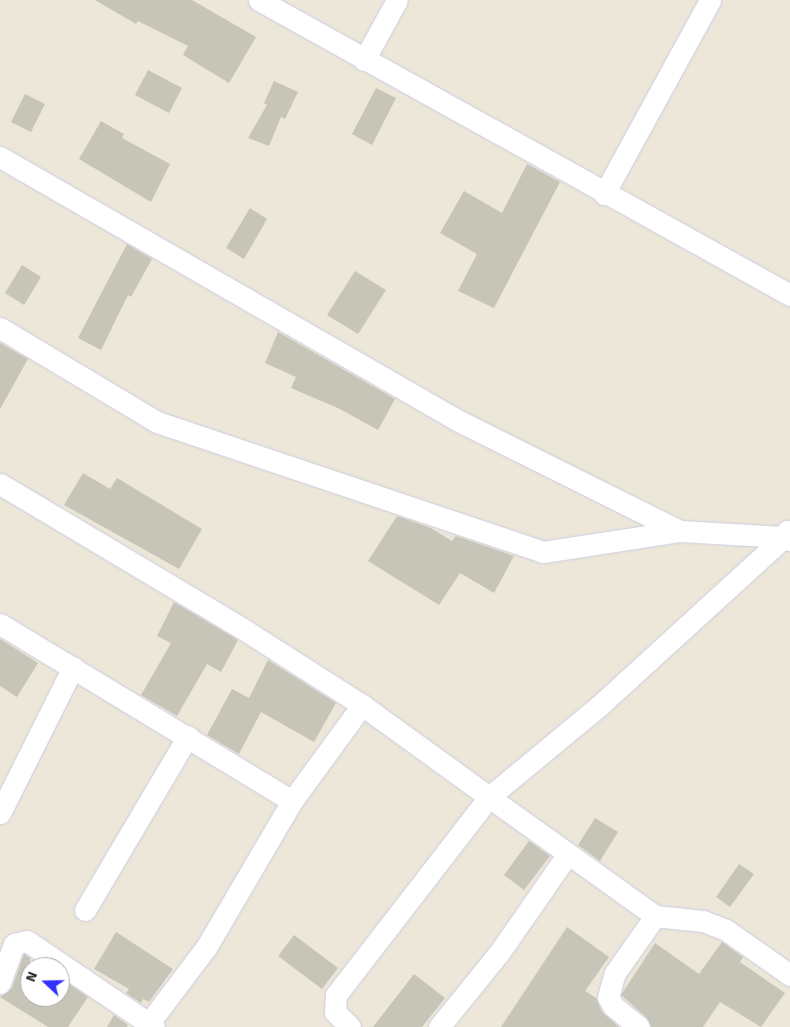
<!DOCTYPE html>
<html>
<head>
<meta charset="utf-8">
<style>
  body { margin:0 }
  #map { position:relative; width:790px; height:1027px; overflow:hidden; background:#ece7d8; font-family:Signika,sans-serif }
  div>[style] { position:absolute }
  .building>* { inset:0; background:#c7c4b8 }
  .roads { filter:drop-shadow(0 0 1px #cdcde3) drop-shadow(0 0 1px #cdcde3) }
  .street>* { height:21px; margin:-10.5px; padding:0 10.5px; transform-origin:10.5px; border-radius:10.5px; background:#fff }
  span { translate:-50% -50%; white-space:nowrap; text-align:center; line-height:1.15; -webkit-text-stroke:4.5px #fff; paint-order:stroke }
  .north { position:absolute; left:20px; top:957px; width:50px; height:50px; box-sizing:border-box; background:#fff; border:1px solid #a9a9a9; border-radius:50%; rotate:291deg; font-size:14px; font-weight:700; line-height:20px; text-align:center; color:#282828 }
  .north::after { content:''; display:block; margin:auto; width:18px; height:22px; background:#3232ff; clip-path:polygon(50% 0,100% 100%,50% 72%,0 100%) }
</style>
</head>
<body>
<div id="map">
  <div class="building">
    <div style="clip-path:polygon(95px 0,192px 0,256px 37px,229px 83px,183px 55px,188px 46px,138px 21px,136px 24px)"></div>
    <div style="clip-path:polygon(148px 70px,182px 88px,169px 113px,135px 95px)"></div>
    <div style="clip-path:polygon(274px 81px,298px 92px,285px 119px,281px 117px,269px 146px,248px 138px,267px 105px,264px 103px)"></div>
    <div style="clip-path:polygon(376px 88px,396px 98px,372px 145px,352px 134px)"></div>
    <div style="clip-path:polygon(25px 94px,45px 104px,31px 132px,11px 122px)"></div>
    <div style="clip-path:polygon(101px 121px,124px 134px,122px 138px,170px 164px,151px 202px,79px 159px)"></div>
    <div style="clip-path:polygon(527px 164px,560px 182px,494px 308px,458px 291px,477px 254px,440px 233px,464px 191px,502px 213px)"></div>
    <div style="clip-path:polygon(250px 208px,267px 219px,244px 259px,226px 248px)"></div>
    <div style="clip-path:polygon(127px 244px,152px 259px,131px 297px,128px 295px,101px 350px,78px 338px)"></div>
    <div style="clip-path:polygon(22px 265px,41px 277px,24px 305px,5px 293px)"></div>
    <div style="clip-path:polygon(355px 271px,386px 290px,358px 334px,327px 315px)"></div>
    <div style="clip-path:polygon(278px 332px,395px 399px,378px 430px,340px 409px,291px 388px,296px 377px,265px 363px)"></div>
    <div style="clip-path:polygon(0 343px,28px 359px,0 409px)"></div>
    <div style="clip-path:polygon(83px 473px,110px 489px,117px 478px,202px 529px,179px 569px,64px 505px)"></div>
    <div style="clip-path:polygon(397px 516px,431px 528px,452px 541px,456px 536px,514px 556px,494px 593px,460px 573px,439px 605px,368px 561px)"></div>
    <div style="clip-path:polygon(174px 602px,238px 640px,221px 672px,207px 664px,177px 716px,141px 695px,171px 643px,157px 636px)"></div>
    <div style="clip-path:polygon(0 639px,38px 663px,17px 697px,0 686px)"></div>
    <div style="clip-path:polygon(268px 660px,336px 703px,314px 742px,261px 712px,239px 754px,207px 735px,232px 689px,249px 698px)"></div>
    <div style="clip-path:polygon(595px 818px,618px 832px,600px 861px,578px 845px)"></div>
    <div style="clip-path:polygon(529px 841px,550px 856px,524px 890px,504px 875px)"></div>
    <div style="clip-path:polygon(739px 864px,754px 874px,730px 907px,716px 897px)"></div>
    <div style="clip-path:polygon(567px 927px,609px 957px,585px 991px,596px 998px,602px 1012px,619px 1027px,501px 1027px)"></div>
    <div style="clip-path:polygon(116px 932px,173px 969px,149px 1002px,143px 999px,141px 1003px,126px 993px,129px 989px,94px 969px)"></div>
    <div style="clip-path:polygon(294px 935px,338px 968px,322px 989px,278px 956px)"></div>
    <div style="clip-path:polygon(722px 942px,743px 957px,740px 962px,785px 993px,761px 1027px,720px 1002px,703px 1027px,651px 1027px,647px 1018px,621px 995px,655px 943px,699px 974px)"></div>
    <div style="clip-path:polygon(24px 954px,30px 958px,30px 997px,60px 997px,60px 978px,88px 997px,68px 1027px,48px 1027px,0 997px,12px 988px)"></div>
    <div style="clip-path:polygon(414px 974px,445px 998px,422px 1027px,373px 1027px)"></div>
    <div style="clip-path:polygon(114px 1015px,128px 1025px,127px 1027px,107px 1027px)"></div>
  </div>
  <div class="roads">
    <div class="street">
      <div style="left:259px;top:0;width:607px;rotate:29.05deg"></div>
      <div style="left:364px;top:60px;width:68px;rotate:-61.2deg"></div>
      <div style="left:0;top:157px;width:530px;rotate:29.91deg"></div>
      <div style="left:459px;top:421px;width:247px;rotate:26.5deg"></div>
      <div style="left:680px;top:531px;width:104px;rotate:3.3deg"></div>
      <div style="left:784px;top:537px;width:7px;rotate:-63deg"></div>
      <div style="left:604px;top:194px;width:221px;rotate:-61.3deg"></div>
      <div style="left:0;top:328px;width:183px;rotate:30.9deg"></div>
      <div style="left:157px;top:422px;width:407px;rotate:18.6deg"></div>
      <div style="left:543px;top:552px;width:139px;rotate:-8.7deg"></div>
      <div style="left:0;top:484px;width:279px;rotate:30.8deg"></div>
      <div style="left:240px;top:627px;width:145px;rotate:32.6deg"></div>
      <div style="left:0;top:624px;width:341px;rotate:31.2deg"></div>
      <div style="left:0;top:813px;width:163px;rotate:-63.4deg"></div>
      <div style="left:85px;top:910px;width:202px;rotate:-59.4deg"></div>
      <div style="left:0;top:983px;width:41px;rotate:-70.3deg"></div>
      <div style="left:14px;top:944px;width:13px;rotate:-13deg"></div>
      <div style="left:27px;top:941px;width:153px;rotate:34.1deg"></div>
      <div style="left:146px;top:1027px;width:101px;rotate:-53deg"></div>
      <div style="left:207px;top:946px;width:168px;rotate:-59.6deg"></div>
      <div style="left:292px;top:801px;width:119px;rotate:-53.9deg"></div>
      <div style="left:362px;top:705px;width:157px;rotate:35.9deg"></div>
      <div style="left:489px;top:797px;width:143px;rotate:-39.6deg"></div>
      <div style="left:599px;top:706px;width:251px;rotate:-42.4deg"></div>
      <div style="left:784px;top:537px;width:7px;rotate:27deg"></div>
      <div style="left:350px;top:1027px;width:21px;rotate:-135deg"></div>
      <div style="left:335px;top:1012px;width:17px;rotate:-87deg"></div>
      <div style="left:336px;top:995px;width:250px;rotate:-52.3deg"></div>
      <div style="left:489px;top:797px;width:204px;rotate:35.6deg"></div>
      <div style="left:439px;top:1027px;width:95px;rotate:-51deg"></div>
      <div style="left:499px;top:953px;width:119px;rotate:-55.2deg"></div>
      <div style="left:639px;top:1027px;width:33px;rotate:-141deg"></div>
      <div style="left:613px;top:1006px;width:10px;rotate:-119deg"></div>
      <div style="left:608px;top:997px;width:25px;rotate:-74deg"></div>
      <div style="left:615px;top:973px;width:70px;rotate:-54.9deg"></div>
      <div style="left:655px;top:916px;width:48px;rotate:5.9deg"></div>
      <div style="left:703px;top:921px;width:25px;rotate:21deg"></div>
      <div style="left:726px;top:930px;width:78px;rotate:35.1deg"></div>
    </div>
  </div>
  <div class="north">N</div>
</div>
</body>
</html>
